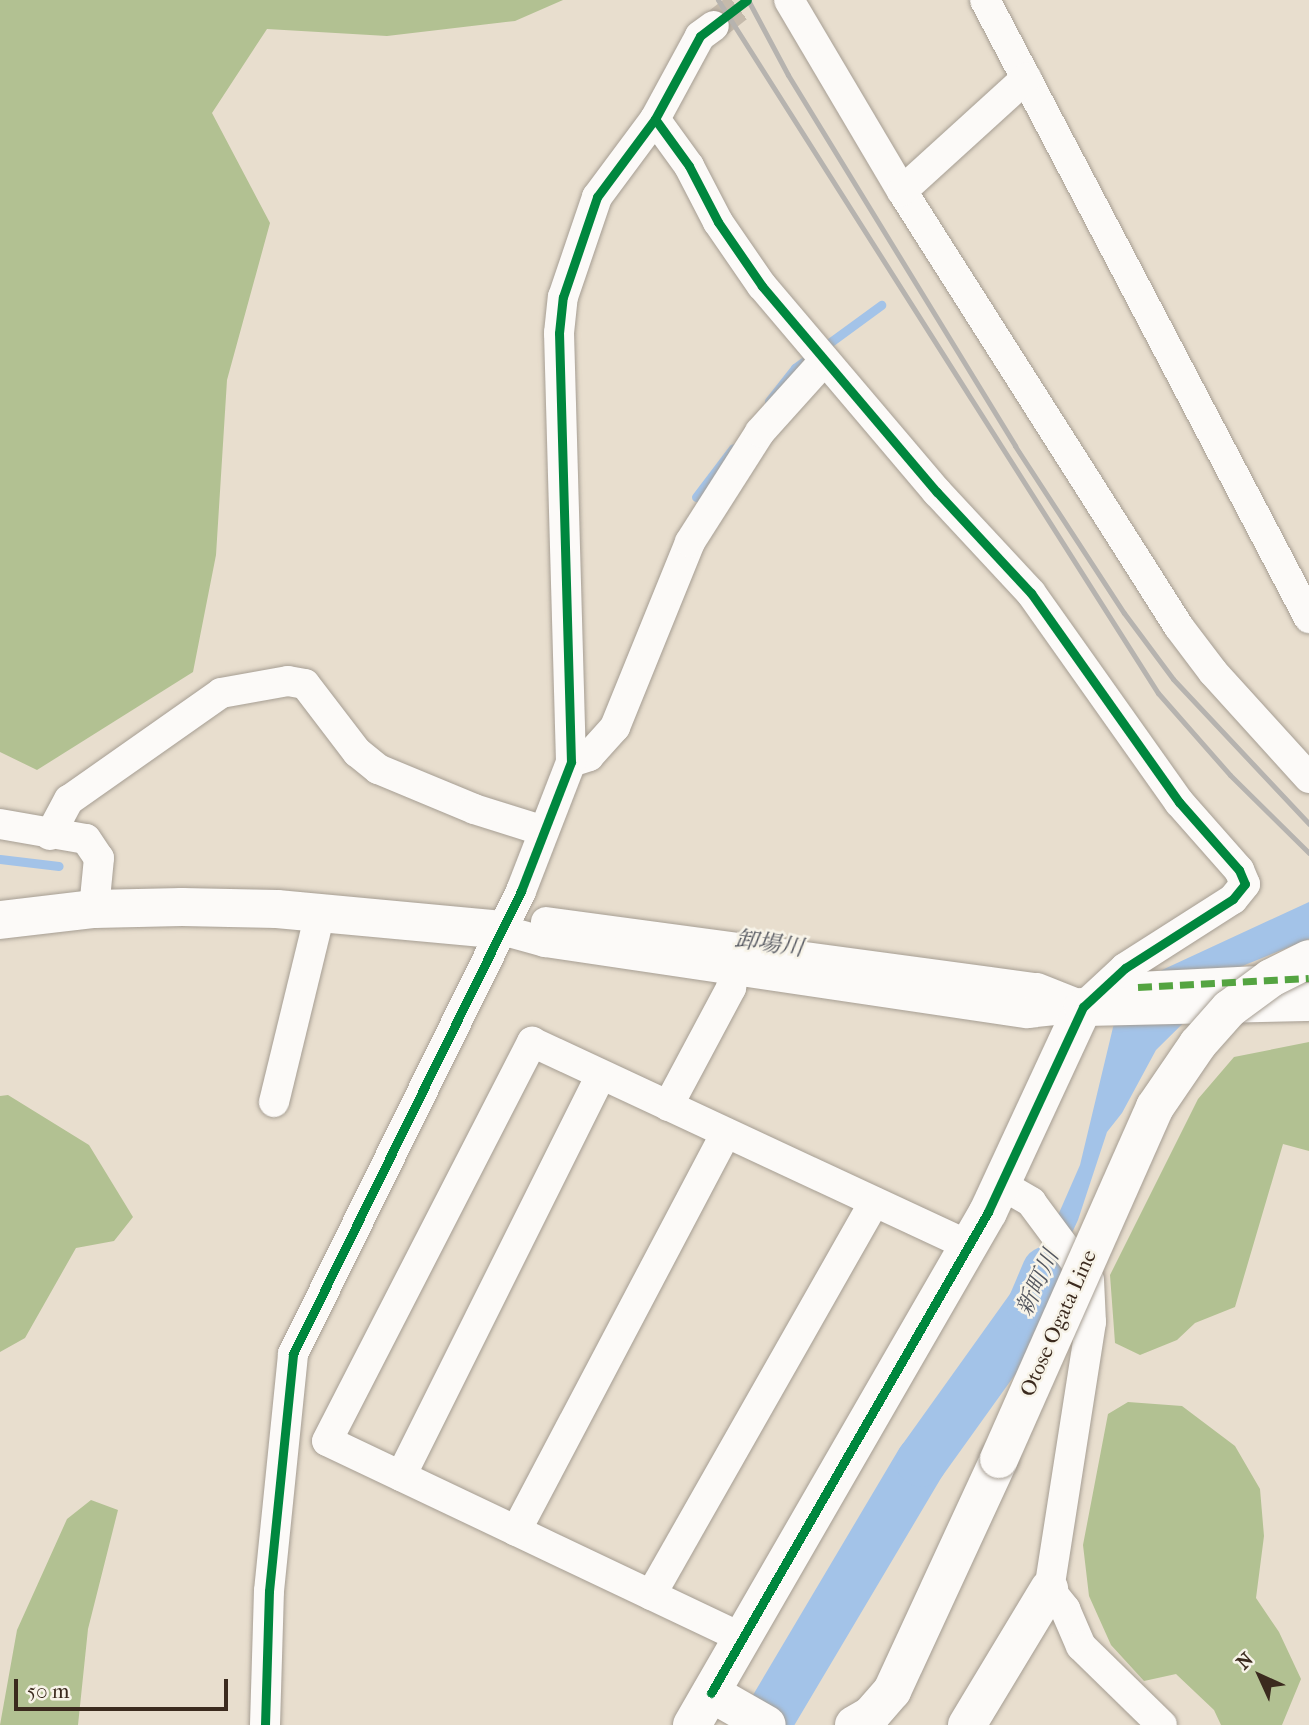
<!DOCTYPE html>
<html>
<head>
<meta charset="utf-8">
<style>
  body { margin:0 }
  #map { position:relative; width:1309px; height:1725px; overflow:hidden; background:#e8dece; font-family:"IM FELL French Canon","Noto Serif JP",serif }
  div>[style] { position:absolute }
  .forest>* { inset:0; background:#b2c192 }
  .water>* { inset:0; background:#a3c3e8 }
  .stream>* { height:9px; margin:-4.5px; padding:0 4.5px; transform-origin:4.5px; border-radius:4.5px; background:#a3c3e8 }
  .river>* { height:51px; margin:-25.5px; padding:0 25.5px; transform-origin:25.5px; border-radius:25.5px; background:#a3c3e8 }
  .street-tunnel>* { height:30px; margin-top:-15px; transform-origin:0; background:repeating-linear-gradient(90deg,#c5baab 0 30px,transparent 0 45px) }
  .roads { filter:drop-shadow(0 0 2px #a69e93) drop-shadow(0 0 2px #a69e93) }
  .street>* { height:30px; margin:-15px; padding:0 15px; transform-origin:15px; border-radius:15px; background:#fcfaf8 }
  .secondary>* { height:38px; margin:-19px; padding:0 19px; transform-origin:19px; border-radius:19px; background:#fcfaf8 }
  .rail>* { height:5px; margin:-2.5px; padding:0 2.5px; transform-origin:2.5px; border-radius:2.5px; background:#b6b3af }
  .bridges { filter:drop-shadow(0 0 2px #a69e93) drop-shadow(0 0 2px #a69e93) }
  .secondary-bridge>* { height:38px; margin:-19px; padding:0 19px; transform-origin:19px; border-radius:19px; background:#fcfaf8 }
  .quiet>* { height:7px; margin-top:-3.5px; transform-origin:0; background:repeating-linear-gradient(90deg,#54a441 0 14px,transparent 0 21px) }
  .cycleway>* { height:9px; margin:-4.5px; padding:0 4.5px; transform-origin:4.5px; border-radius:4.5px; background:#00873e }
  span { translate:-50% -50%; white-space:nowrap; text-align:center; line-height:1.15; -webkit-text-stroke:5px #f7f3e8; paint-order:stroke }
  .street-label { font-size:21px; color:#3b2a1e }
  .water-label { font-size:23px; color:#52555e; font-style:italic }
  .north { position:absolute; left:1225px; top:1641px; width:70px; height:70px; -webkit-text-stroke:5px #f7f3e8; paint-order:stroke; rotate:315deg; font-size:19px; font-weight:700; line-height:28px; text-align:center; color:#3b2a1e }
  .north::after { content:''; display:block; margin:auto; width:24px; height:32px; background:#3b2a1e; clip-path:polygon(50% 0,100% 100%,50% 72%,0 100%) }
  .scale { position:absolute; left:14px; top:1679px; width:214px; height:32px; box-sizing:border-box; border:4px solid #3b2a1e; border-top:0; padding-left:9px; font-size:21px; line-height:24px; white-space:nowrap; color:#3b2a1e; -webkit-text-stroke:5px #f7f3e8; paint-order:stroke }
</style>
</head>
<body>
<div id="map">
  <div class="forest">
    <div style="clip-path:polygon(0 0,563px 0,515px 21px,387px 36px,267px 29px,212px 113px,270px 223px,227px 380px,216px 555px,193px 672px,37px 770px,0 752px)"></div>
    <div style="clip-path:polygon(1309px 1042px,1309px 1151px,1283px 1144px,1235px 1307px,1195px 1323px,1177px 1340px,1140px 1355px,1115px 1343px,1110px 1275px,1198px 1099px,1234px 1057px)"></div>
    <div style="clip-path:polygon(8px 1095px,89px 1145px,133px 1217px,114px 1241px,76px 1248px,25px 1338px,0 1352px,0 1096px)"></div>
    <div style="clip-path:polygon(1128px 1402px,1182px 1406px,1235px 1446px,1260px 1489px,1264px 1536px,1256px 1598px,1279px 1632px,1301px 1679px,1282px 1725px,1221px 1725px,1214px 1710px,1176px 1674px,1144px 1681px,1111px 1645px,1089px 1596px,1083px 1545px,1108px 1414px)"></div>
    <div style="clip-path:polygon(91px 1500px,118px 1510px,88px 1629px,78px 1725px,0 1725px,17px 1630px,67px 1519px)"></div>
  </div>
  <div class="water">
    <div style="clip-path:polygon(1309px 902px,1309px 939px,1240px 967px,1156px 1050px,1122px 1113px,1107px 1132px,1078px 1220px,1038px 1305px,1012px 1334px,1039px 1284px,1045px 1245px,1080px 1165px,1115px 1019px,1162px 970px)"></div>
  </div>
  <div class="stream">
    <div style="left:769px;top:401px;width:42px;rotate:-51.8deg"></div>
    <div style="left:795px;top:368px;width:107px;rotate:-36.2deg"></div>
    <div style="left:696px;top:497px;width:61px;rotate:-52.9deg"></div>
    <div style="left:0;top:859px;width:59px;rotate:6.8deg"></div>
  </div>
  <div class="river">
    <div style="left:764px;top:1725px;width:307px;rotate:-59.3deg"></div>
    <div style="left:921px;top:1461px;width:191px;rotate:-54.4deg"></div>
    <div style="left:1032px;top:1306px;width:38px;rotate:-67deg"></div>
  </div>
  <div class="street-tunnel">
    <div style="left:714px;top:26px;width:42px;rotate:-38.2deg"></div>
  </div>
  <div class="roads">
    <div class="street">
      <div style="left:789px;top:0;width:222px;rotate:59.4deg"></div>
      <div style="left:902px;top:191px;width:517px;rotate:57.57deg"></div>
      <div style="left:1179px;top:627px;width:56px;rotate:52.9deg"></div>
      <div style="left:1213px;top:672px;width:143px;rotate:47.8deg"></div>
      <div style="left:985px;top:0;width:698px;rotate:62.33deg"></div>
      <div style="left:902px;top:191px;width:168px;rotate:-42.3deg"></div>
      <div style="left:571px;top:762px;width:19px;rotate:-18deg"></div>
      <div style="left:589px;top:756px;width:39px;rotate:-48deg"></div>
      <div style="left:615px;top:727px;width:200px;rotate:-67.9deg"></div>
      <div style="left:690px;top:542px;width:130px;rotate:-57.5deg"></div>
      <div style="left:760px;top:432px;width:96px;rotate:-48deg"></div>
      <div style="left:0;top:824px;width:87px;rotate:9.9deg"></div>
      <div style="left:86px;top:839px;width:23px;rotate:56deg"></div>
      <div style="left:99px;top:858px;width:51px;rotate:95.6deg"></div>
      <div style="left:50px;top:835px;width:40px;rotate:-62deg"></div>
      <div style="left:69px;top:800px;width:186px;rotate:-35.1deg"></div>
      <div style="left:221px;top:693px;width:68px;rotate:-10.2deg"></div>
      <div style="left:288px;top:681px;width:17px;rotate:10deg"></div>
      <div style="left:305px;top:684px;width:86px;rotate:52.6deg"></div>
      <div style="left:357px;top:752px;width:27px;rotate:39deg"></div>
      <div style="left:378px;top:769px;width:104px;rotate:22.6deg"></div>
      <div style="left:474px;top:809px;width:73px;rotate:17.4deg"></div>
      <div style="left:546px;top:922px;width:495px;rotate:7.7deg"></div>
      <div style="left:1037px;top:988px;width:46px;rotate:21.6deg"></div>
      <div style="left:502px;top:930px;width:45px;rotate:15.6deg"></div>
      <div style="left:545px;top:942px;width:488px;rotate:8.4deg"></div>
      <div style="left:1028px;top:1013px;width:55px;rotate:-6.2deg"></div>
      <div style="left:1083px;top:1007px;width:57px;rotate:-42.9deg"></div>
      <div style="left:1125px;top:968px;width:128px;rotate:-32.6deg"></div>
      <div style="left:1233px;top:899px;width:19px;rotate:-51deg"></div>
      <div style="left:1245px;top:884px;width:15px;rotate:-113deg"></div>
      <div style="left:1239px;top:870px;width:91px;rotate:-131.4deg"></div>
      <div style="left:1179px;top:802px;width:256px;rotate:-125.3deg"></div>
      <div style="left:1031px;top:593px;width:138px;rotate:-132.9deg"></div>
      <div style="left:937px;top:492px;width:270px;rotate:-130.3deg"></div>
      <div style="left:762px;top:286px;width:78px;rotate:-124.5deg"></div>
      <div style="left:718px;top:222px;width:63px;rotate:-117.4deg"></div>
      <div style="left:689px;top:166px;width:58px;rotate:-125.9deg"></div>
      <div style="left:1138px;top:987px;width:136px;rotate:-2.9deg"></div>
      <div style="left:274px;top:1102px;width:195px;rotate:-76.3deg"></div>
      <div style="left:668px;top:1106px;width:134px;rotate:-61.9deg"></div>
      <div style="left:731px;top:988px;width:17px;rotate:-80deg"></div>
      <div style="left:1002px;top:1185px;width:34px;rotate:30deg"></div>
      <div style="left:1031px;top:1202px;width:97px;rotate:53.4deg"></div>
      <div style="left:1089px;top:1280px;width:42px;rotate:87.3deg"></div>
      <div style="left:1091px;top:1322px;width:270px;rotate:98.9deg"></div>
      <div style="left:1049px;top:1589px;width:26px;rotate:51deg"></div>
      <div style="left:1065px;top:1609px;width:40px;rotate:66.6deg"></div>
      <div style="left:1081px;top:1646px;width:113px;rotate:44.3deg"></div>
      <div style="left:401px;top:1476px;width:448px;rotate:-63.5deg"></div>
      <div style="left:516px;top:1531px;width:450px;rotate:-62.2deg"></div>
      <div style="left:651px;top:1595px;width:452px;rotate:-60.4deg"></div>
      <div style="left:742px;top:1638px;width:459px;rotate:-154.6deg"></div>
      <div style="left:327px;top:1441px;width:449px;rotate:-62.8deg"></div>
      <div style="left:532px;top:1042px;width:482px;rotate:25deg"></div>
      <div style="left:265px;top:1725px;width:134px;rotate:-88.3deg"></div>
      <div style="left:269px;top:1591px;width:238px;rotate:-84.2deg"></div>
      <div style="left:293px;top:1354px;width:516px;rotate:-63.78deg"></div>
      <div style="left:521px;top:891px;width:138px;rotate:-68.8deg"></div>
      <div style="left:571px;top:762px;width:429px;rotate:-91.6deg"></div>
      <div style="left:559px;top:333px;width:36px;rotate:-84deg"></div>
      <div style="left:563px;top:297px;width:106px;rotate:-71.2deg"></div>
      <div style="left:597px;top:197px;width:97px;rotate:-53.4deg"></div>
      <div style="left:655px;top:119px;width:94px;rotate:-61.5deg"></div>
      <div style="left:700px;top:36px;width:17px;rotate:-36deg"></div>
    </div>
    <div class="secondary">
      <div style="left:0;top:920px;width:95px;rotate:-6.7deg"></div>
      <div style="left:94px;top:909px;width:88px;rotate:-1.3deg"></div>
      <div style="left:182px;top:907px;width:95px;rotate:1.2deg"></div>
      <div style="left:277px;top:909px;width:226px;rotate:5.3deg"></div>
      <div style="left:711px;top:1693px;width:64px;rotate:29.7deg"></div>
      <div style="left:692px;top:1725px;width:592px;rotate:-60.02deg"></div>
      <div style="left:988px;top:1212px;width:226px;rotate:-65.1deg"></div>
      <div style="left:1083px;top:1007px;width:226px;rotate:-1.3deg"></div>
      <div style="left:854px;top:1725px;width:20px;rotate:-30deg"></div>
      <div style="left:871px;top:1715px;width:32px;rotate:-49deg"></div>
      <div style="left:892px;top:1691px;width:255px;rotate:-65.2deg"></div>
      <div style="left:967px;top:1725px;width:159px;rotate:-58.9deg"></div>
    </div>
  </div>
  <div class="rail">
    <div style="left:718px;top:0;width:821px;rotate:57.59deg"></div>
    <div style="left:1158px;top:693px;width:109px;rotate:48.7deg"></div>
    <div style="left:1230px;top:775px;width:111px;rotate:44.6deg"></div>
    <div style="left:748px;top:0;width:85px;rotate:61.9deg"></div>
    <div style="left:788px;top:75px;width:435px;rotate:58.5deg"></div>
    <div style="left:1015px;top:446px;width:199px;rotate:56.9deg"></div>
    <div style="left:1124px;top:613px;width:82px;rotate:53.4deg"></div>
    <div style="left:1173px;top:679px;width:199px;rotate:46.8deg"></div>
  </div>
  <div class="bridges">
    <div class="secondary-bridge">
      <div style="left:999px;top:1459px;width:385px;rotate:-66.1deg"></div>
      <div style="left:1155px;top:1107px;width:76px;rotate:-55.7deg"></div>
      <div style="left:1198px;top:1044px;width:47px;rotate:-48.5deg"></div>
      <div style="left:1229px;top:1009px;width:52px;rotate:-36.4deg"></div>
      <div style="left:1271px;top:978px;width:42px;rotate:-26.6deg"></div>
    </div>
  </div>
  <div class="quiet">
    <div style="left:1138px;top:987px;width:171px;rotate:-3deg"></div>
  </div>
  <div class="cycleway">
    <div style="left:655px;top:119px;width:58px;rotate:54.1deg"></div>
    <div style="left:689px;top:166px;width:63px;rotate:62.6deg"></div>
    <div style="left:718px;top:222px;width:78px;rotate:55.5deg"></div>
    <div style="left:762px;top:286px;width:270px;rotate:49.7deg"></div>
    <div style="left:937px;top:492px;width:138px;rotate:47.1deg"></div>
    <div style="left:1031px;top:593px;width:256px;rotate:54.7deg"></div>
    <div style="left:1179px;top:802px;width:91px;rotate:48.6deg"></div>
    <div style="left:1239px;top:870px;width:15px;rotate:67deg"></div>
    <div style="left:1245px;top:884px;width:19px;rotate:129deg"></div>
    <div style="left:1233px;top:899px;width:128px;rotate:147.4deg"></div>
    <div style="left:1125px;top:968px;width:57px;rotate:137.1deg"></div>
    <div style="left:1083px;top:1007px;width:226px;rotate:114.9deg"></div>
    <div style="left:988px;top:1212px;width:555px;rotate:119.94deg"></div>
    <div style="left:265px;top:1725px;width:134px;rotate:-88.3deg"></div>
    <div style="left:269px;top:1591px;width:238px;rotate:-84.2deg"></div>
    <div style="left:293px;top:1354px;width:516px;rotate:-63.78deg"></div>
    <div style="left:521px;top:891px;width:138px;rotate:-68.8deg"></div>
    <div style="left:571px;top:762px;width:429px;rotate:-91.6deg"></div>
    <div style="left:559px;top:333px;width:36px;rotate:-84deg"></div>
    <div style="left:563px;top:297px;width:106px;rotate:-71.2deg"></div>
    <div style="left:597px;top:197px;width:97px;rotate:-53.4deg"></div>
    <div style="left:655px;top:119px;width:94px;rotate:-61.5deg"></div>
    <div style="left:700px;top:36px;width:59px;rotate:-37.5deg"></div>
  </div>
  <div class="street-label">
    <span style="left:1058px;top:1323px;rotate:-66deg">Otose Ogata Line</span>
  </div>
  <div class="water-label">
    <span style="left:769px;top:944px;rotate:8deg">卸場川</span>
    <span style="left:1038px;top:1283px;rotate:-65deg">新町川</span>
  </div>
  <div class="north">N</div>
  <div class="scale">50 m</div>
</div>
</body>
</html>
